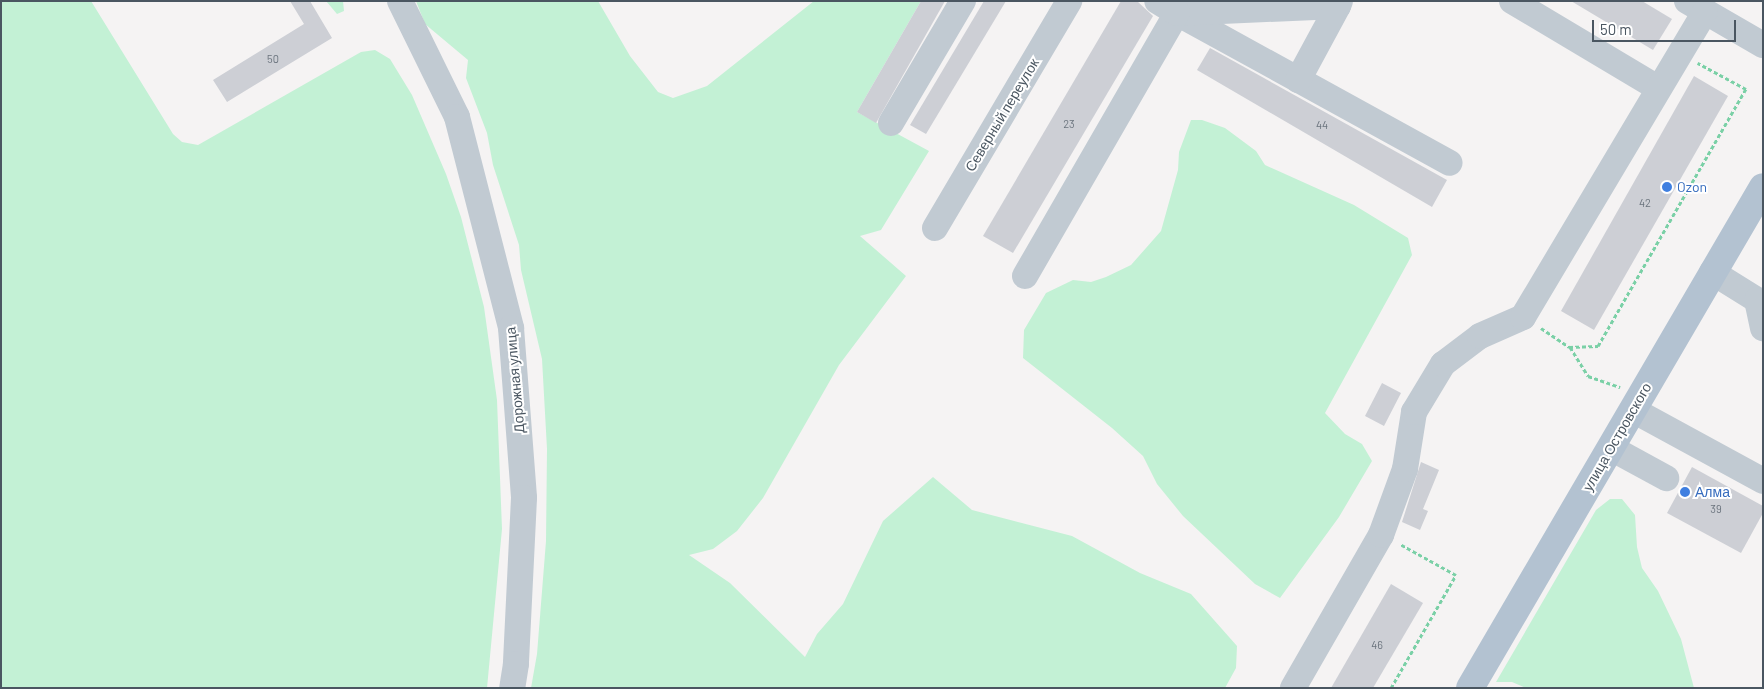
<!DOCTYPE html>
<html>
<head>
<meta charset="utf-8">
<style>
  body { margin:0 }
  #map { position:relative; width:1764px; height:689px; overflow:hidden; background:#f5f3f3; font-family:Barlow,sans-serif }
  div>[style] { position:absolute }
  .green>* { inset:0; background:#c3f1d5 }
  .building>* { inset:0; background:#cdcfd5 }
  .path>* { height:3px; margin-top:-1.5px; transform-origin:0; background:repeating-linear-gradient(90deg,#7ad0a6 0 4px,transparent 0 6.5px) }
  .minor>* { height:26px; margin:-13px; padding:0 13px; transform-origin:13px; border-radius:13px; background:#c1cad2 }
  .major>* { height:28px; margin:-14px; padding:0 14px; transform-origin:14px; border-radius:14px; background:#b3c2d1 }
  .dots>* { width:14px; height:14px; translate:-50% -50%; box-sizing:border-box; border:2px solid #fff; border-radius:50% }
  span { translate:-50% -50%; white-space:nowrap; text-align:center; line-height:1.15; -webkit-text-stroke:4px #fff; paint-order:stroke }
  .number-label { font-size:11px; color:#6b747e }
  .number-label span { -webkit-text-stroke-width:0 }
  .street-label { font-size:14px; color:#4a5661 }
  .shop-label { font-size:14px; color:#366cbe }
  .left { translate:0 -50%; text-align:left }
  .frame { position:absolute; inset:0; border:2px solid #4a5661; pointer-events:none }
  .scale { position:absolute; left:1592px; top:20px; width:144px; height:22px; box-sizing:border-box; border:2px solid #4a5661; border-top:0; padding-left:6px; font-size:15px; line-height:18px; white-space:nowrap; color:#4a5661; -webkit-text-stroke:4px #fff; paint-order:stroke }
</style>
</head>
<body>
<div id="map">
  <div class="green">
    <div style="clip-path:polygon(1px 1px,91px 1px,173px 134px,182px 142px,198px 145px,361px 52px,375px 50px,390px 59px,412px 95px,446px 174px,461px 217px,484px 307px,497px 400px,502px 529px,487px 688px,1px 688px)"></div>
    <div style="clip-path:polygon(326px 1px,343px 1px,344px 11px,337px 14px)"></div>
    <div style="clip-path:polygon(416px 1px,598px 1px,630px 56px,658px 92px,673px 98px,707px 86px,814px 1px,921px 1px,857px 112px,929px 151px,881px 230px,860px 236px,906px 276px,839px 365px,763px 498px,737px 531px,713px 549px,689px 555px,730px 583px,805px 657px,817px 634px,843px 604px,883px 521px,933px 477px,972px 510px,1072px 536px,1140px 573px,1191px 594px,1237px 646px,1236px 668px,1225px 688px,531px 688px,537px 654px,546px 541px,547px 449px,542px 359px,521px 270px,519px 245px,493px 165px,487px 133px,466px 78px,468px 60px,425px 24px)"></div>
    <div style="clip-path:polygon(1191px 120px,1202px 120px,1225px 128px,1256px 151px,1265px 165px,1354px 205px,1408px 238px,1412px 255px,1325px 413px,1345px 434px,1362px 444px,1372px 461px,1339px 517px,1280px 598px,1255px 584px,1183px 516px,1157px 484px,1143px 456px,1112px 428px,1023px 358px,1024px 330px,1046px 293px,1073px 280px,1091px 282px,1106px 277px,1131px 265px,1161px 231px,1178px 170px,1179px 152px)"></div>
    <div style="clip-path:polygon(1610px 499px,1622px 499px,1635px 515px,1637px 547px,1642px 568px,1658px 591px,1681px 639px,1694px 688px,1526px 688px,1512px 682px,1496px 682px,1596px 510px)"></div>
  </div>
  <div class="building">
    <div style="clip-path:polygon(290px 1px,310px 1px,332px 38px,227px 102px,213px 80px,304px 24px)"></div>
    <div style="clip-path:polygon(921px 1px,945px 1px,876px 123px,857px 112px)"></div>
    <div style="clip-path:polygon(984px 1px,1006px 1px,926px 134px,910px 125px)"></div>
    <div style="clip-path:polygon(1121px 1px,1137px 1px,1153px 16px,1013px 253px,983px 236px)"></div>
    <div style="clip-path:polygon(1571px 1px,1642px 1px,1672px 19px,1653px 50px)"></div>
    <div style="clip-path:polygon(1210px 48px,1447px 180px,1432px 207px,1197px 70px)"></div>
    <div style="clip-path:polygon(1694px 76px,1728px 96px,1594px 330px,1561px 311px)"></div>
    <div style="clip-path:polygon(1382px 383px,1401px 393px,1384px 426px,1365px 416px)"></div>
    <div style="clip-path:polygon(1421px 462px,1439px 470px,1423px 509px,1428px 511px,1420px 530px,1402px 522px)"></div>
    <div style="clip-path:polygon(1692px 467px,1763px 506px,1763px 513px,1741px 553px,1667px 513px)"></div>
    <div style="clip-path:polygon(1391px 584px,1423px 603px,1373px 688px,1331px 688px)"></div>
  </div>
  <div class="path">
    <div style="left:1541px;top:328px;width:34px;rotate:34deg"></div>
    <div style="left:1569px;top:347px;width:29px;rotate:-2deg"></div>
    <div style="left:1598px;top:346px;width:297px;rotate:-60.1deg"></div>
    <div style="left:1746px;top:89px;width:55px;rotate:-151.6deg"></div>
    <div style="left:1570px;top:347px;width:34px;rotate:58deg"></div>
    <div style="left:1588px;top:376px;width:34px;rotate:19deg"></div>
    <div style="left:1391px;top:688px;width:130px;rotate:-60.1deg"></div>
    <div style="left:1456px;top:575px;width:64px;rotate:-151deg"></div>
  </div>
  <div class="minor">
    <div style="left:400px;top:1px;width:129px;rotate:63.8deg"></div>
    <div style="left:457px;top:117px;width:218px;rotate:75.6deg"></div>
    <div style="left:511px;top:328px;width:170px;rotate:85.6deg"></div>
    <div style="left:524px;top:498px;width:166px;rotate:92.8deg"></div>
    <div style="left:516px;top:664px;width:24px;rotate:99deg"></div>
    <div style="left:1512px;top:1px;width:170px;rotate:30.8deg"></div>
    <div style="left:1687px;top:1px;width:88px;rotate:30.1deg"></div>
    <div style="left:1177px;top:13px;width:311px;rotate:28.8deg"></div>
    <div style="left:1177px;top:13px;width:161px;rotate:-2.5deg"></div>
    <div style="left:1338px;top:6px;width:5px;rotate:-68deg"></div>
    <div style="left:1298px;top:80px;width:84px;rotate:-61.6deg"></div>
    <div style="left:891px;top:123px;width:142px;rotate:-59.5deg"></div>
    <div style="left:935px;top:228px;width:264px;rotate:-59.4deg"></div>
    <div style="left:1712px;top:272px;width:53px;rotate:31.9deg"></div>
    <div style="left:1757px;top:300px;width:29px;rotate:78deg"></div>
    <div style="left:1025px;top:276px;width:304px;rotate:-60deg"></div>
    <div style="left:1177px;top:13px;width:23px;rotate:-149deg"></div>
    <div style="left:1633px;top:410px;width:148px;rotate:28.6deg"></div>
    <div style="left:1611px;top:448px;width:63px;rotate:28.6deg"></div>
    <div style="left:1293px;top:688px;width:177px;rotate:-60.1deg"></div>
    <div style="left:1381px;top:535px;width:70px;rotate:-70deg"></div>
    <div style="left:1405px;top:469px;width:58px;rotate:-81deg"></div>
    <div style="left:1414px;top:412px;width:56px;rotate:-58.9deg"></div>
    <div style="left:1443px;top:364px;width:46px;rotate:-37.1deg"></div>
    <div style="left:1480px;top:336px;width:47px;rotate:-23.8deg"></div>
    <div style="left:1523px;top:317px;width:355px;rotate:-59.2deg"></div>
  </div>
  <div class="major">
    <div style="left:1470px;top:688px;width:580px;rotate:-59.68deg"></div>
  </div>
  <div class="dots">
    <div style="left:1667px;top:187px;background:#3f7fe0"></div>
    <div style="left:1685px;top:492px;background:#3f7fe0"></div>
  </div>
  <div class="number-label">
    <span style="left:273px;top:59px">50</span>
    <span style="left:1069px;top:124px">23</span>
    <span style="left:1322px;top:125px">44</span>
    <span style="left:1645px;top:203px">42</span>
    <span style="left:1716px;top:509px">39</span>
    <span style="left:1377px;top:645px">46</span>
  </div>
  <div class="street-label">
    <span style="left:1002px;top:115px;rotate:-59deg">Северный переулок</span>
    <span style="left:515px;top:380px;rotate:-95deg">Дорожная улица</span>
    <span style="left:1617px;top:437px;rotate:-60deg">улица Островского</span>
  </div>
  <div class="shop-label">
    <span class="left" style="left:1677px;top:187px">Ozon</span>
    <span class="left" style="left:1695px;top:492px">Алма</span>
  </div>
  <div class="frame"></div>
  <div class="scale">50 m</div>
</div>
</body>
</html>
